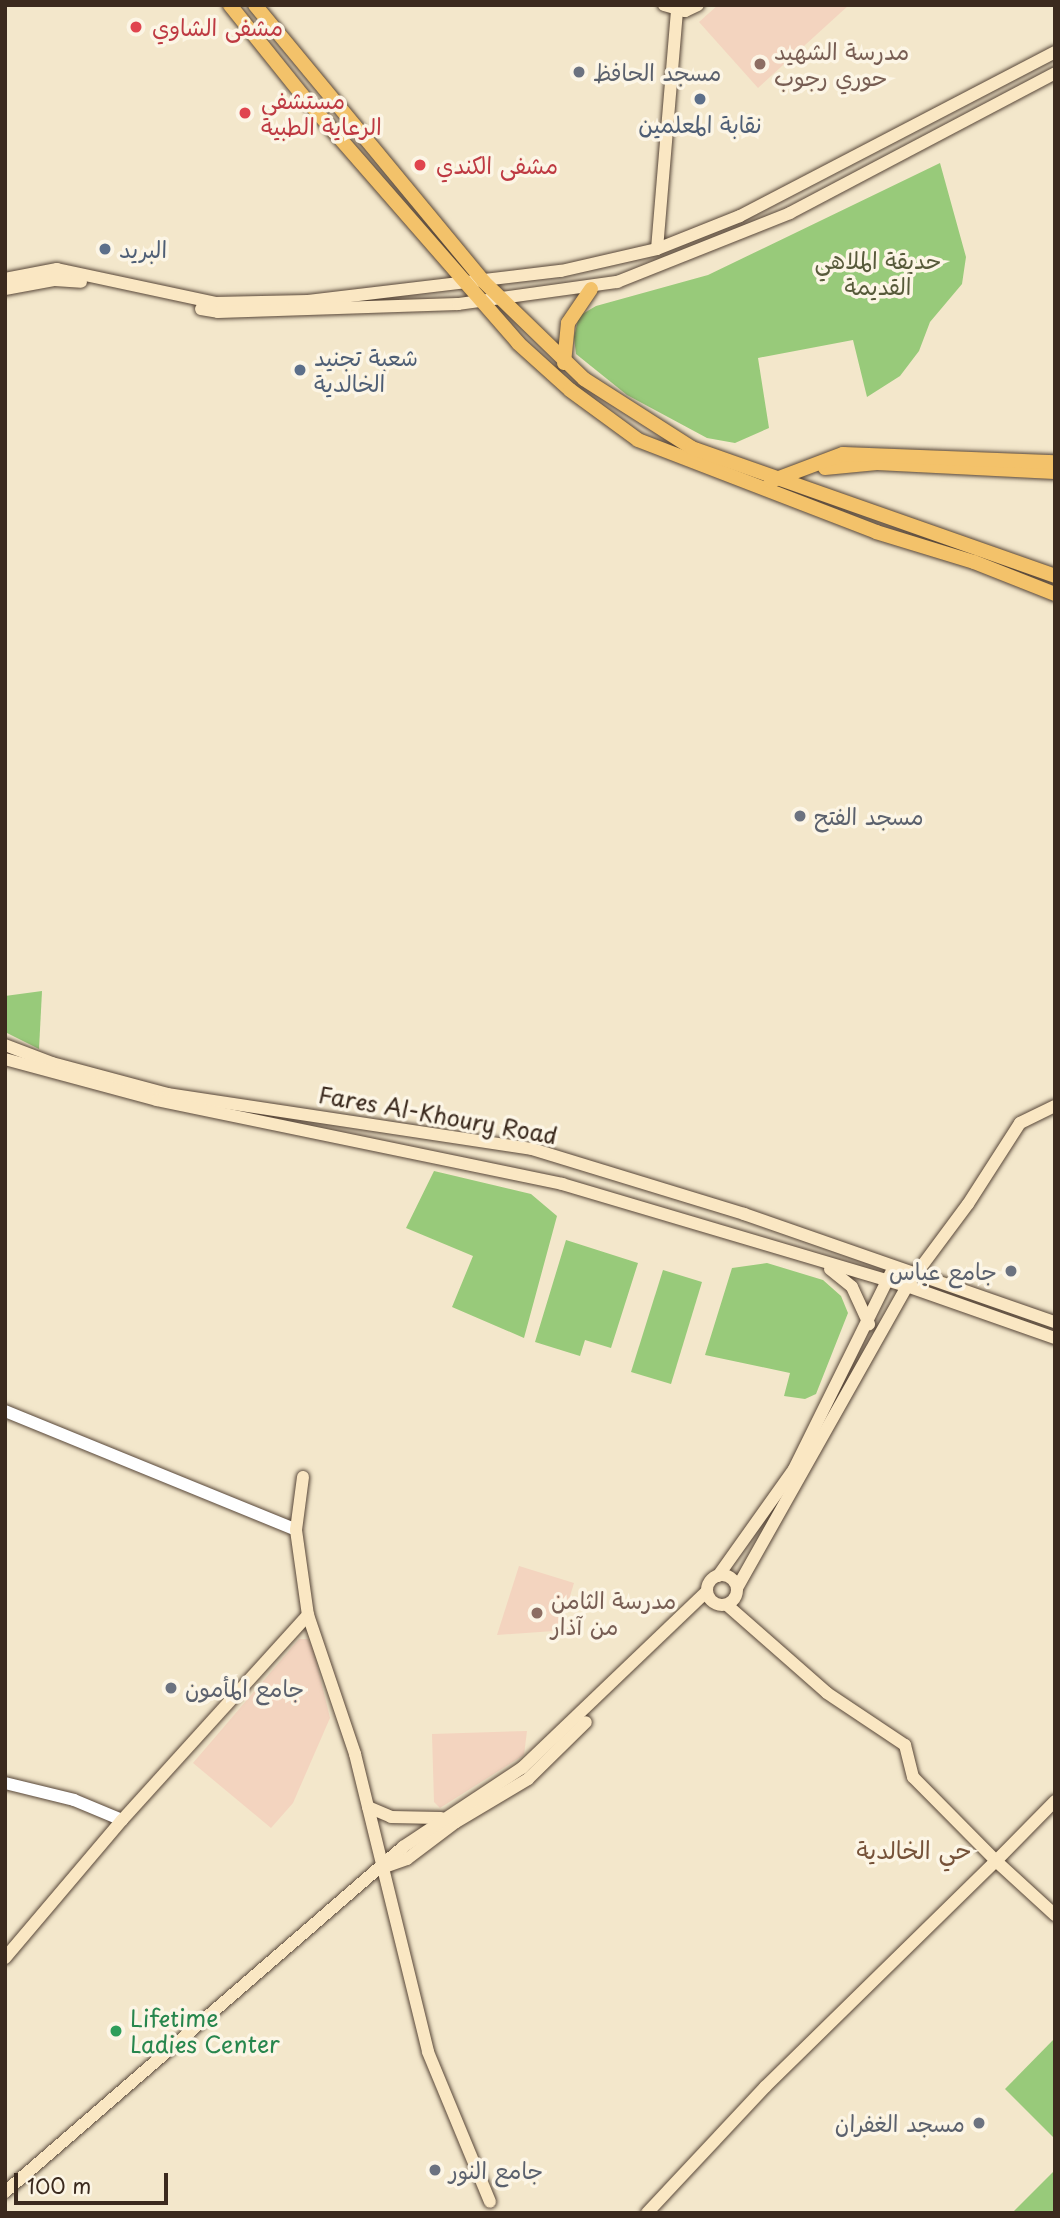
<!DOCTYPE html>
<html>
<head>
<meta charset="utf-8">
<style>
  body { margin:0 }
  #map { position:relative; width:1060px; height:2218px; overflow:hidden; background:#f3e7cb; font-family:"Playpen Sans","Playpen Sans Arabic",sans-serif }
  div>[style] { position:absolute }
  .built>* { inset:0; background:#f3d4bf }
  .green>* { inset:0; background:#98ca7a }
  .roads { filter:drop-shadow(0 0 2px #574638) drop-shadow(0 0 2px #574638) }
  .tertiary>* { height:12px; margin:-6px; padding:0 6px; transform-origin:6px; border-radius:6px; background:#fff }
  .secondary>* { height:12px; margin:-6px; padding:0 6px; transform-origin:6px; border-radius:6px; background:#fae7c3 }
  .secondary>.ring { margin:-6px; padding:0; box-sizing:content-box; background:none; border:12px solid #fae7c3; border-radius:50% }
  .primary>* { height:14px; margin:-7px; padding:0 7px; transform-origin:7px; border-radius:7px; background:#f3c26a }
  .dots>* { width:19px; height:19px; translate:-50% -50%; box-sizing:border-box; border:4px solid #fcf5e5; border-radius:50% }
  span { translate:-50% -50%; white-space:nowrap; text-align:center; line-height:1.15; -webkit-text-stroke:7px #fcf5e5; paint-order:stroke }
  .health-label { font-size:23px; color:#be3a42 }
  .left { translate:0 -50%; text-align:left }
  .education-label { font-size:23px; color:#785e54 }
  .worship-label { font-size:23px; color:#5b616d }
  .right { translate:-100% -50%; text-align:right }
  .service-label { font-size:23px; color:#4e5e75 }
  .park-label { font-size:23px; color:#575a3a }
  .street-label { font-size:23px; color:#3b2a1e }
  .leisure-label { font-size:23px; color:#27864d }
  .neighbourhood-label { font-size:24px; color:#765239 }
  .frame { position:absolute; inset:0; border:7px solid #3b2a1e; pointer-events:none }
  .scale { position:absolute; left:14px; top:2173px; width:154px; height:32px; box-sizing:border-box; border:4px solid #3b2a1e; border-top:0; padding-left:9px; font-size:21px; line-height:24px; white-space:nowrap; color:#3b2a1e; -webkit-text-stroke:5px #fcf5e5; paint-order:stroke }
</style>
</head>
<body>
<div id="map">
  <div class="built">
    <div style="clip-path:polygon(718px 5px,849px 5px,758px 88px,699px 22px)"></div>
    <div style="clip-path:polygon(519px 1566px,574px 1583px,561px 1626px,554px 1631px,497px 1635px)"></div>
    <div style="clip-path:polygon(299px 1639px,308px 1639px,313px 1648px,330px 1718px,293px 1803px,271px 1828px,193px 1763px)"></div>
    <div style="clip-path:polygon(527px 1731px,524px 1755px,440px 1808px,434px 1802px,432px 1734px)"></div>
  </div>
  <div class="green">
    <div style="clip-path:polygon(940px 163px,966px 257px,962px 284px,930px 322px,919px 351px,900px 376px,867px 397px,853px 340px,758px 358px,769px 428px,735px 443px,707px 438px,627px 395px,576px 354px,574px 337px,579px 316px,596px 306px,708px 275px)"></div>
    <div style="clip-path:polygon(42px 991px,39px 1049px,5px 1032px,5px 996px)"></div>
    <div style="clip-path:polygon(434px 1171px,531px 1194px,557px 1216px,524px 1338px,452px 1307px,473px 1256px,406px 1228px)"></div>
    <div style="clip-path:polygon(566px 1240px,638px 1263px,611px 1348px,585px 1340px,580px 1356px,535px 1342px)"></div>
    <div style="clip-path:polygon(767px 1263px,823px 1280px,841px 1296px,848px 1313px,816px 1394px,805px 1399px,784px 1396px,790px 1373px,705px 1355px,732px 1268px)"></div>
    <div style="clip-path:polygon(663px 1270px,702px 1282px,671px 1384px,631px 1372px)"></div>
    <div style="clip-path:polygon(1055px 2038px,1055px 2139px,1005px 2089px)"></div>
    <div style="clip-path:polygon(1055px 2170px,1055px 2213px,1012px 2213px)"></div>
  </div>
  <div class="roads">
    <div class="tertiary">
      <div style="left:5px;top:1411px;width:314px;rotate:22.2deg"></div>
      <div style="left:5px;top:1783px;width:71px;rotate:13.8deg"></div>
      <div style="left:74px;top:1800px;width:52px;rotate:22.6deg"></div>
    </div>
    <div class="secondary">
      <div style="left:664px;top:5px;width:22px;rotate:16deg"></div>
      <div style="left:685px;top:11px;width:14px;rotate:-25deg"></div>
      <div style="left:657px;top:249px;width:239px;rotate:-85.2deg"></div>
      <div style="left:5px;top:279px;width:53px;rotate:-10.9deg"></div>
      <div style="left:57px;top:269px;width:162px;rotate:12.1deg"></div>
      <div style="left:215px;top:303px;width:93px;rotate:-1.2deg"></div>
      <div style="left:308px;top:301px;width:255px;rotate:-6.8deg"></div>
      <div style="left:561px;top:271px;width:98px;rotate:-12.9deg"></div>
      <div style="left:657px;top:249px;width:89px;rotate:-21.7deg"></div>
      <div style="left:740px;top:216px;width:355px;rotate:-27.5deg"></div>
      <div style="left:5px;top:289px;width:51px;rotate:-10.2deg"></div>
      <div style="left:55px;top:280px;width:26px;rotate:4deg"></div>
      <div style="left:201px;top:309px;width:17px;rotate:10deg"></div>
      <div style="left:218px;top:312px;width:240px;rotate:-1.9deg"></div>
      <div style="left:458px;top:304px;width:161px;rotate:-7.9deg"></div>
      <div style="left:617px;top:282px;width:186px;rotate:-21.7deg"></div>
      <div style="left:790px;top:213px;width:300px;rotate:-27.8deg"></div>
      <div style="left:5px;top:1045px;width:50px;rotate:21deg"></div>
      <div style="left:52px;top:1063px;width:120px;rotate:15deg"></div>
      <div style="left:168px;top:1094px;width:368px;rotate:8.6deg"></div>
      <div style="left:532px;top:1149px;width:222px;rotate:17deg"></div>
      <div style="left:744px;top:1214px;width:329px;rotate:19.2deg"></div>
      <div style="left:5px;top:1059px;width:157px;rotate:15.1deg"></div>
      <div style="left:157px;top:1100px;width:414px;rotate:11.7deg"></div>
      <div style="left:562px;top:1184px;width:360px;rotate:16.5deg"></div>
      <div style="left:907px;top:1286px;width:157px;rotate:19.4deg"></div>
      <div style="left:830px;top:1269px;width:28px;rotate:39deg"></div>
      <div style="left:852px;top:1287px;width:41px;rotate:65.3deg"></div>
      <div style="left:303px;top:1477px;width:53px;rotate:97.5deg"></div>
      <div style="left:296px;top:1530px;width:86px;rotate:82deg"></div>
      <div style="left:308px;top:1615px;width:147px;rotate:71.3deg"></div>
      <div style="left:355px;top:1754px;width:307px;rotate:76.2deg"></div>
      <div style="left:428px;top:2052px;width:162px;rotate:67.5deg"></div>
      <div class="ring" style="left:707px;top:1575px;width:18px;height:18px"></div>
      <div style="left:718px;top:1576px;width:131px;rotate:-54.6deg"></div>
      <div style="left:794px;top:1469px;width:219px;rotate:-63.7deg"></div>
      <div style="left:737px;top:1588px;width:347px;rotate:-60.6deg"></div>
      <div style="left:907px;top:1286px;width:102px;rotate:-53.4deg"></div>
      <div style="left:968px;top:1204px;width:96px;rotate:-57.3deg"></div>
      <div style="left:1020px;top:1123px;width:39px;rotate:-26deg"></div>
      <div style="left:727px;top:1605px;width:133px;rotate:41.3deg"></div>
      <div style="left:827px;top:1693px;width:94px;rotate:33.7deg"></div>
      <div style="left:905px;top:1745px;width:33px;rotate:76deg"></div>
      <div style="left:913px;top:1777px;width:118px;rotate:45.3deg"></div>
      <div style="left:996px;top:1861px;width:84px;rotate:-45.5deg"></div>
      <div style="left:368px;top:1807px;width:25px;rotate:23deg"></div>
      <div style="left:391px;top:1817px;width:50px;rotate:1.1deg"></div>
      <div style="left:387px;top:1866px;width:21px;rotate:-19deg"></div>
      <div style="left:407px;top:1859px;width:61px;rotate:-37.1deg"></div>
      <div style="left:456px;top:1822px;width:84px;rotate:-30.8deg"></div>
      <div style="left:528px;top:1779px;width:81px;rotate:-44.5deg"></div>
      <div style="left:5px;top:1958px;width:181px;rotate:-49.7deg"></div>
      <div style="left:122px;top:1820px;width:277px;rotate:-47.8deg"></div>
      <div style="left:5px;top:2192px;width:527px;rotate:-40.92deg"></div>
      <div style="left:403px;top:1847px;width:143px;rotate:-33.6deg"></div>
      <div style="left:522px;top:1768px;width:255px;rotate:-43.7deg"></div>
      <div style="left:647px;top:2213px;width:173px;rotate:-46.9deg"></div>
      <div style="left:765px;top:2087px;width:323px;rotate:-44.4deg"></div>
      <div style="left:996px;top:1861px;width:80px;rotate:42.5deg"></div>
    </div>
    <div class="primary">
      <div style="left:230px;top:5px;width:115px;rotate:51.3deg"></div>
      <div style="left:302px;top:95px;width:329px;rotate:48.9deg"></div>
      <div style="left:518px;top:343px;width:70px;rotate:42.1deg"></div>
      <div style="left:570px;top:390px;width:84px;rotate:36.3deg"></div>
      <div style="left:638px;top:440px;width:255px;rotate:21.1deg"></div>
      <div style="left:876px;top:532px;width:102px;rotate:17deg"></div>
      <div style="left:974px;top:562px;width:87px;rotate:21.6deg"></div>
      <div style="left:255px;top:5px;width:359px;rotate:50.4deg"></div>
      <div style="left:484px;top:282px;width:139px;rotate:44.1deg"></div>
      <div style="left:584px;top:379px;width:128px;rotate:32.6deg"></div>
      <div style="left:692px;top:448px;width:385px;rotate:19.4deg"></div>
      <div style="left:564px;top:363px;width:40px;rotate:-84.3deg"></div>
      <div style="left:568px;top:323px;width:41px;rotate:-55.9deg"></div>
      <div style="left:825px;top:468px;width:52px;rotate:-5.5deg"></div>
      <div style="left:877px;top:463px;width:178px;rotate:2.9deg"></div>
      <div style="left:771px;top:481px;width:77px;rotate:-20.6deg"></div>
      <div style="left:843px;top:454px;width:212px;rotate:2.2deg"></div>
    </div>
  </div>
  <div class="dots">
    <div style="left:136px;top:27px;background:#e0444e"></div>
    <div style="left:760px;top:64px;background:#8d6e63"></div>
    <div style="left:579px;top:72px;background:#6b7280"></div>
    <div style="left:700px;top:99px;background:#5c6f8a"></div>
    <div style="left:245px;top:113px;background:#e0444e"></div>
    <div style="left:420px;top:165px;background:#e0444e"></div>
    <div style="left:105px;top:249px;background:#5c6f8a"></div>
    <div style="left:300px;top:370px;background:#5c6f8a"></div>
    <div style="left:800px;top:816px;background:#6b7280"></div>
    <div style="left:1011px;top:1271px;background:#6b7280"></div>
    <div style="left:537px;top:1613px;background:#8d6e63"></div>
    <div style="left:171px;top:1688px;background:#6b7280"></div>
    <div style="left:116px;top:2031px;background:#2e9e5b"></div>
    <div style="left:979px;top:2123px;background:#6b7280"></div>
    <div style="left:435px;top:2170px;background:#6b7280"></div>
  </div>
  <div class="health-label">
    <span class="left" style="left:152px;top:27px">مشفى الشاوي</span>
    <span class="left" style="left:261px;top:113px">مستشفى<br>الرعاية الطبية</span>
    <span class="left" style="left:436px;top:165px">مشفى الكندي</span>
  </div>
  <div class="education-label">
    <span class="left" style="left:774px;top:64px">مدرسة الشهيد<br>حوري رجوب</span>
    <span class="left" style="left:551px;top:1613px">مدرسة الثامن<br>من آذار</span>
  </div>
  <div class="worship-label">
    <span class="left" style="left:593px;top:72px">مسجد الحافظ</span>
    <span class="left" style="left:814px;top:816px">مسجد الفتح</span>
    <span class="right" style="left:997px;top:1271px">جامع عباس</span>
    <span class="left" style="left:185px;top:1688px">جامع المأمون</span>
    <span class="right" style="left:965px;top:2123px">مسجد الغفران</span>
    <span class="left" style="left:449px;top:2170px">جامع النور</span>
  </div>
  <div class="service-label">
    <span style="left:700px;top:124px">نقابة المعلمين</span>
    <span class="left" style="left:119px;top:249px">البريد</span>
    <span class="left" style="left:314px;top:370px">شعبة تجنيد<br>الخالدية</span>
  </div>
  <div class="park-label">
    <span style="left:878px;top:273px">حديقة الملاهي<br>القديمة</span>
  </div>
  <div class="street-label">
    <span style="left:438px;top:1115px;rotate:10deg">Fares Al-Khoury Road</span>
  </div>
  <div class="leisure-label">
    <span class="left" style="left:130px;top:2031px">Lifetime<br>Ladies Center</span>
  </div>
  <div class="neighbourhood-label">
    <span style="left:914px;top:1850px">حي الخالدية</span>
  </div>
  <div class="frame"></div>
  <div class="scale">100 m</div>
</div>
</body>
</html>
